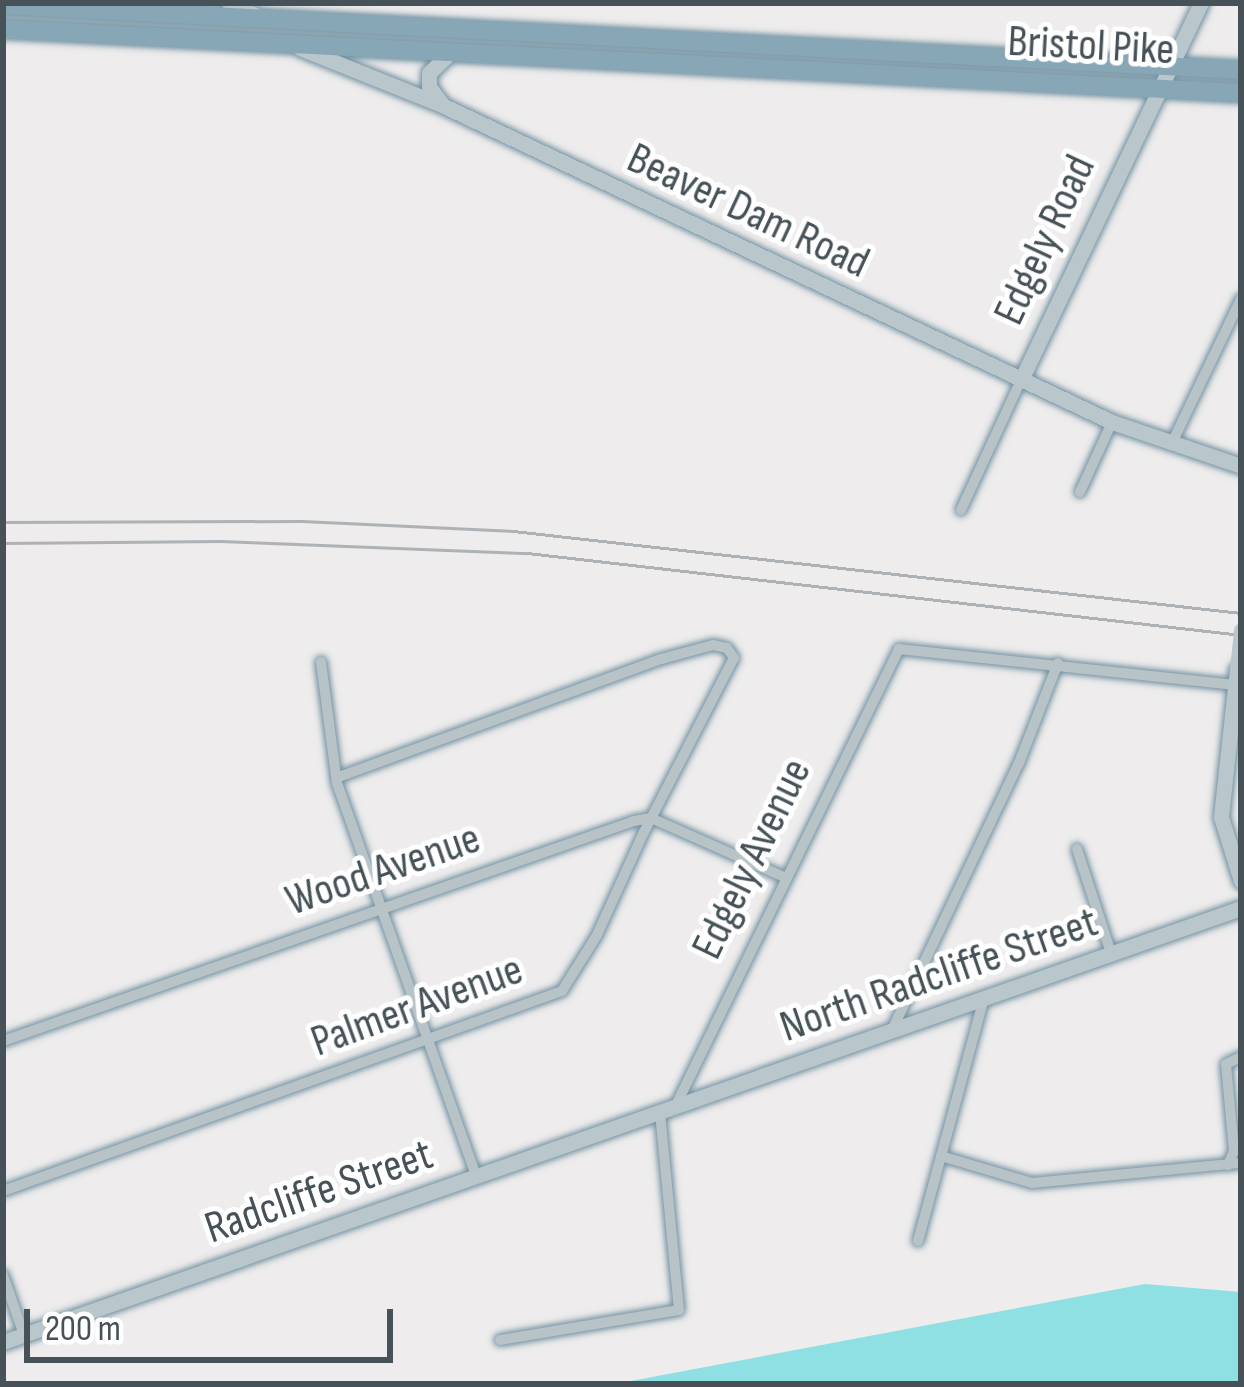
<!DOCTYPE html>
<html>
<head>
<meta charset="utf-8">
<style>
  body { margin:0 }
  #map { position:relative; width:1244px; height:1387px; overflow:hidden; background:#eeecec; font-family:"Sofia Sans Condensed",sans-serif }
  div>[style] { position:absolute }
  .water>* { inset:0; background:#8ee0e2 }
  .roads { filter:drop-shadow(0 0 3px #7392a2) drop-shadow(0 0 3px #7392a2) }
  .street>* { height:10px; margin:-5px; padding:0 5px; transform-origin:5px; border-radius:5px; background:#b8c3c7 }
  .secondary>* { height:15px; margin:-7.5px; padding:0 7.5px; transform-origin:7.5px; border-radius:7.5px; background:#b9c6cc }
  .highway>* { height:18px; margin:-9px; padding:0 9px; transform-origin:9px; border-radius:9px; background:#87a7b7 }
  .rail>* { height:3px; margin:-1.5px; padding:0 1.5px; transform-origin:1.5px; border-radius:1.5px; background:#aeb2b6 }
  .secondary-bridge>* { height:15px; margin:-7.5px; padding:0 7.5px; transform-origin:7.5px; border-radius:7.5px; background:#b9c6cc }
  span { translate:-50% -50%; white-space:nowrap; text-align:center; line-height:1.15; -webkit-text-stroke:10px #fff; paint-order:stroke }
  .street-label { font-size:45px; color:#465257 }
  .frame { position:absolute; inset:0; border:6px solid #465257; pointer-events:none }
  .scale { position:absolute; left:24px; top:1309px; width:369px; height:54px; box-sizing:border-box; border:6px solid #465257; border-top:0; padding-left:15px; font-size:36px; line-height:42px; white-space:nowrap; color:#465257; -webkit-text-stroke:9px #fff; paint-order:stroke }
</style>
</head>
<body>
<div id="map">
  <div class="water">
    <div style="clip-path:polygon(1145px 1284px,1241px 1292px,1241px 1384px,615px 1384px)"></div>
  </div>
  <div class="roads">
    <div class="street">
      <div style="left:1171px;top:445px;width:162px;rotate:-64.4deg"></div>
      <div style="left:1080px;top:492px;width:77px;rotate:-65.4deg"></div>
      <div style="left:961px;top:510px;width:143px;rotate:-65.2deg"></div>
      <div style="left:321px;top:662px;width:122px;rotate:82.5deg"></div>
      <div style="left:337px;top:783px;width:416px;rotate:70.5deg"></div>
      <div style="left:1077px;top:849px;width:109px;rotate:71.9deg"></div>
      <div style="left:892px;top:1030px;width:296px;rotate:-64.6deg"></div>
      <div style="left:1019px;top:763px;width:107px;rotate:-68.7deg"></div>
      <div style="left:3px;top:1041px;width:668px;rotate:-19.22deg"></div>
      <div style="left:634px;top:821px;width:17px;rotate:-10deg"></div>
      <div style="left:651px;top:818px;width:145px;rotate:23.9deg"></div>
      <div style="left:676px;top:1105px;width:508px;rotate:-63.94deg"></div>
      <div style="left:899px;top:649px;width:338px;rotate:6.1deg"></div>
      <div style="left:941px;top:1156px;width:95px;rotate:16.5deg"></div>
      <div style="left:1032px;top:1183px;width:210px;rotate:-5.5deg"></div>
      <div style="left:1228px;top:1165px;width:15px;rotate:-67deg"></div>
      <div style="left:1234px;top:1151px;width:87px;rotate:-95.3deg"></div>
      <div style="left:1226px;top:1064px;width:17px;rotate:-25deg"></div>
      <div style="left:3px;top:1191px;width:594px;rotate:-19.69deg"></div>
      <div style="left:562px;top:991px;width:66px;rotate:-58deg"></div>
      <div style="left:597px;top:935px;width:113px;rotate:-65.5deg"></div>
      <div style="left:644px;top:832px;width:196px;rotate:-62.7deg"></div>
      <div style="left:734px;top:658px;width:12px;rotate:-125deg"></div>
      <div style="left:727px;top:648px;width:14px;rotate:-168deg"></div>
      <div style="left:713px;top:645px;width:54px;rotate:164.9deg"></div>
      <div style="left:661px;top:659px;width:343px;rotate:159.9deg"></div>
      <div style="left:918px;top:1241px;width:252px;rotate:-74.8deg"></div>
      <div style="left:3px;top:1275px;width:64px;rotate:70.7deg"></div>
      <div style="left:500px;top:1340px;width:181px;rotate:-9.5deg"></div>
      <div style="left:679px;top:1310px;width:200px;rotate:-95.5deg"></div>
    </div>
    <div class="secondary">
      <div style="left:229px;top:3px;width:27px;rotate:24deg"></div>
      <div style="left:300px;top:48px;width:155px;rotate:21.9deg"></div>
      <div style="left:444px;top:106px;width:739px;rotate:25.32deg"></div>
      <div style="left:1112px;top:422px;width:136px;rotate:18.8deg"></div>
      <div style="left:442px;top:104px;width:21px;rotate:-127deg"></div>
      <div style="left:429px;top:87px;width:14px;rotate:-90deg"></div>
      <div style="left:429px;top:73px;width:30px;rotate:-44deg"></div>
      <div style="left:1021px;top:380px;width:418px;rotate:-64.5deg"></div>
      <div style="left:1237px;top:669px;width:149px;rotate:96.2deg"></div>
      <div style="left:1221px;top:817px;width:67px;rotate:72.6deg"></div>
      <div style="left:3px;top:1342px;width:1312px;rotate:-19.32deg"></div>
    </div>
    <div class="highway">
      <div style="left:3px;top:5px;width:1240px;rotate:3.01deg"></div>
      <div style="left:3px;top:29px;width:1240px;rotate:2.96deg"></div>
    </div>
  </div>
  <div class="rail">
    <div style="left:3px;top:522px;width:299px;rotate:-0.2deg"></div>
    <div style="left:302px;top:521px;width:211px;rotate:2.7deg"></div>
    <div style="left:513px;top:531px;width:733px;rotate:6.43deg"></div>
    <div style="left:3px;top:543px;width:219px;rotate:-0.5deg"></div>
    <div style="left:222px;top:541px;width:305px;rotate:2.3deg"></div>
    <div style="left:527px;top:553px;width:719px;rotate:6.55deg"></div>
  </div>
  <div class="secondary-bridge">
    <div style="left:1237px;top:669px;width:39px;rotate:-84deg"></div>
  </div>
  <div class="street-label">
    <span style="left:1091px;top:46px;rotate:3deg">Bristol Pike</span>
    <span style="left:748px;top:211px;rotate:25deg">Beaver Dam Road</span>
    <span style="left:1045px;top:240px;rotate:-65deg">Edgely Road</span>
    <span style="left:752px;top:859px;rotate:-64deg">Edgely Avenue</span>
    <span style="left:383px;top:870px;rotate:-19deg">Wood Avenue</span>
    <span style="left:939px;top:975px;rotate:-19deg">North Radcliffe Street</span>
    <span style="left:417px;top:1006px;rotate:-20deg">Palmer Avenue</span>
    <span style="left:319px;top:1192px;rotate:-19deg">Radcliffe Street</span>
  </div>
  <div class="frame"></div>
  <div class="scale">200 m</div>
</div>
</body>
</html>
